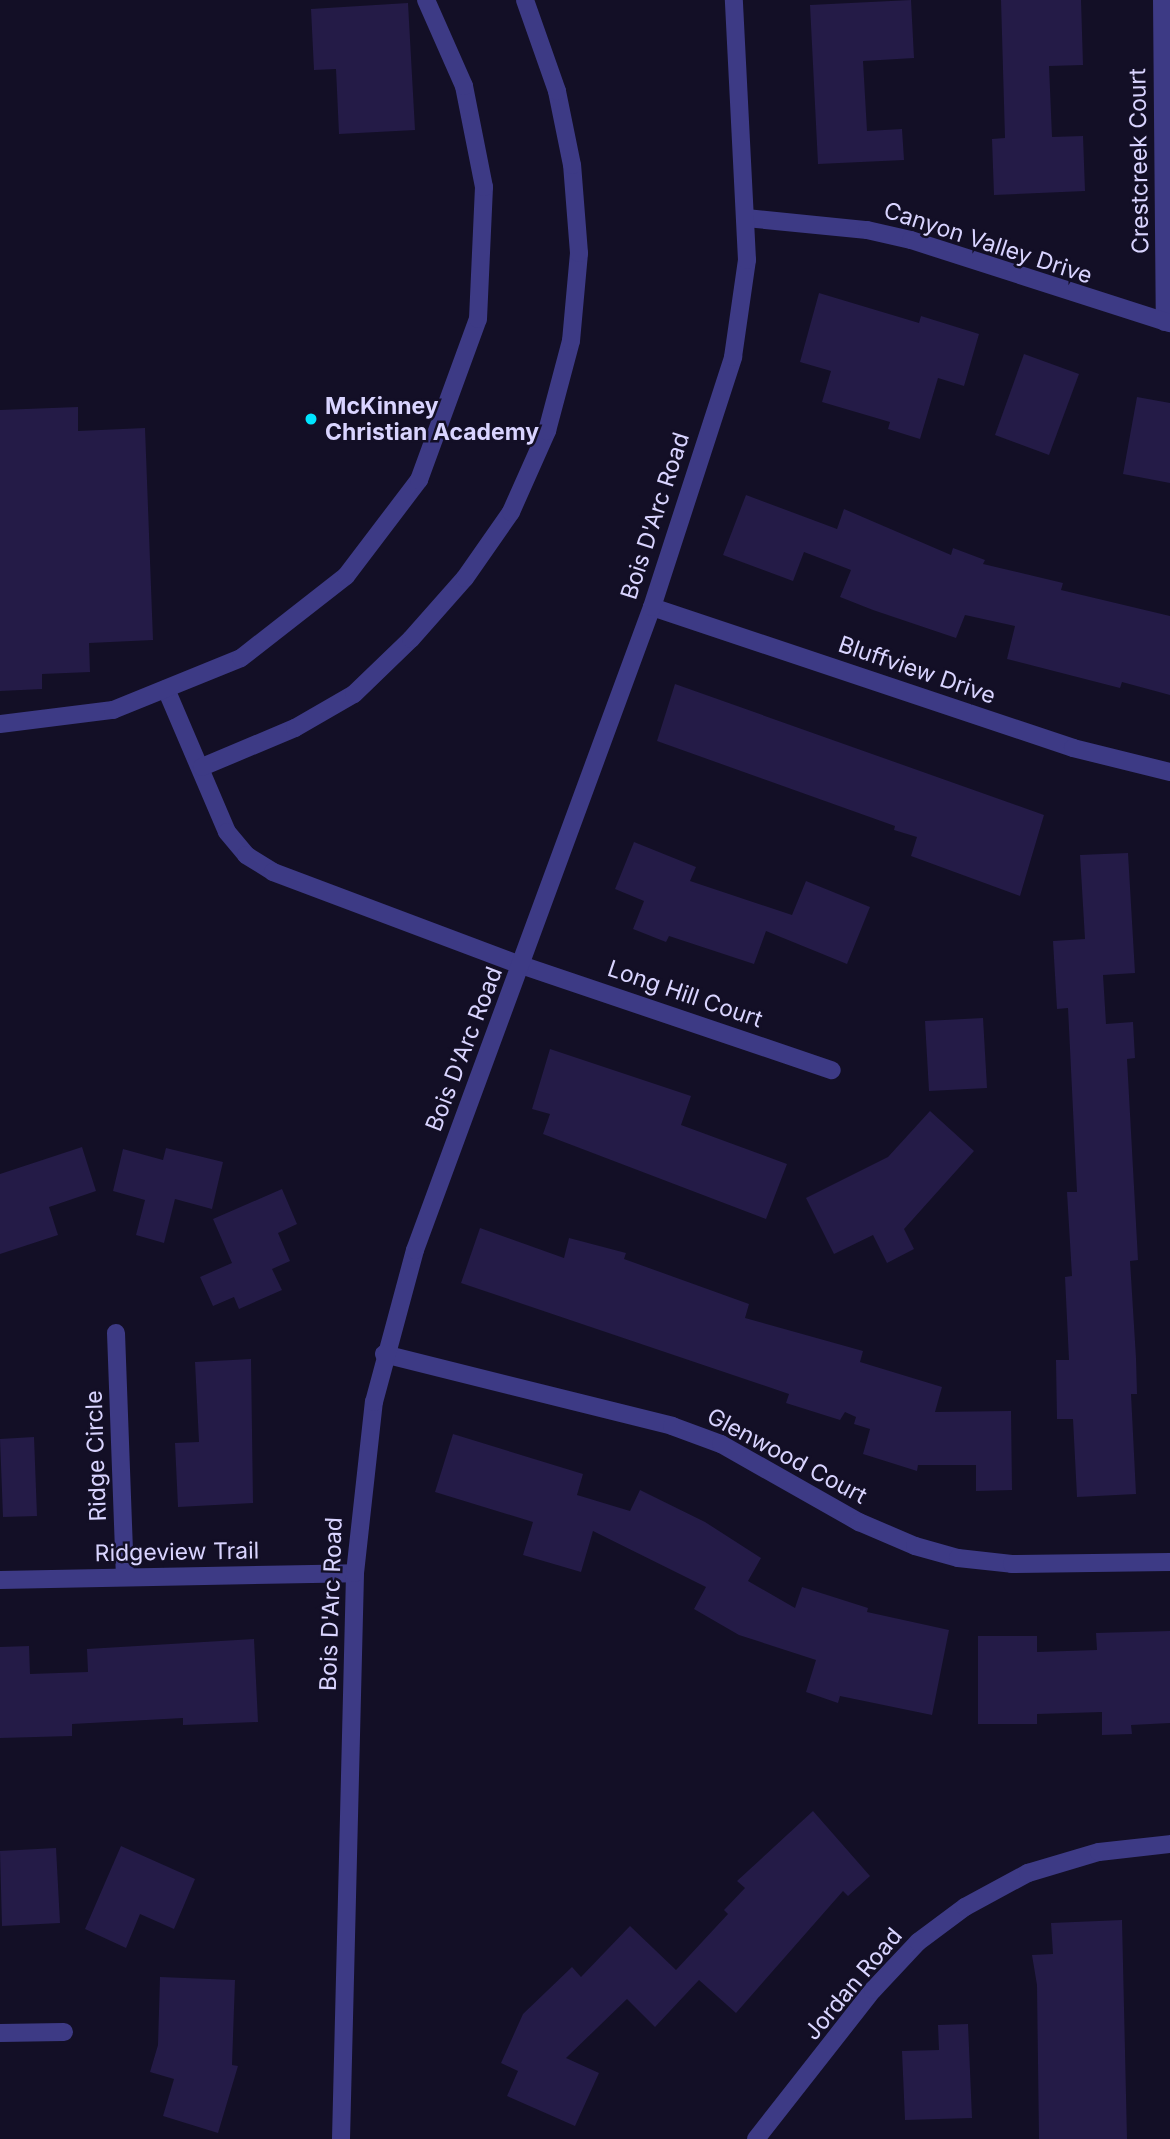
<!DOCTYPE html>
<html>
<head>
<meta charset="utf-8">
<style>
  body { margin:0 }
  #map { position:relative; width:1170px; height:2139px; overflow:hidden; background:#130f26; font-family:Inter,sans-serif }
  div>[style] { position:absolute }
  .building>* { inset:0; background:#241b47 }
  .minor>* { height:18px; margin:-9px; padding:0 9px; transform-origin:9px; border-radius:9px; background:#3d3a85 }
  .dots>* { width:19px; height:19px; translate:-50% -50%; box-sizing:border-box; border:4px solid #130f26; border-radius:50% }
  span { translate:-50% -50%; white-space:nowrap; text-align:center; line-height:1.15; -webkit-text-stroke:5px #130f26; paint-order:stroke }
  .street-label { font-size:23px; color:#d9d4ff }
  .poi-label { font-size:23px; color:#d9d4ff; font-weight:700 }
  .left { translate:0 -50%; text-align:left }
</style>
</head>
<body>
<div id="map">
  <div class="building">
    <div style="clip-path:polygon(911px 0,914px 58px,863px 61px,867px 131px,902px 129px,904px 160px,818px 164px,810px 5px)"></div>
    <div style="clip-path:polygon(1001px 0,1081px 0,1083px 65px,1049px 66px,1052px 137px,1083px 136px,1085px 191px,994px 195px,992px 139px,1005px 138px)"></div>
    <div style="clip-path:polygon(408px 3px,415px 130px,339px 134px,336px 69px,314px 70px,311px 9px)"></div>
    <div style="clip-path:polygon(819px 293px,919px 323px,921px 316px,979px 334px,964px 386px,938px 378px,920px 439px,888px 429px,890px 422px,822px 402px,831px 371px,800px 362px)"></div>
    <div style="clip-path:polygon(1024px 354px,1079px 374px,1049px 455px,995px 435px)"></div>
    <div style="clip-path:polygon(1137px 397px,1170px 403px,1170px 483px,1123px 474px)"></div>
    <div style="clip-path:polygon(78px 407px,78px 431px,145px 428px,153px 640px,89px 643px,90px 672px,42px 674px,42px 689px,0 691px,0 410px)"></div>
    <div style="clip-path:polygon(746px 495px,837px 529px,844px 509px,951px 555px,953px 548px,985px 560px,983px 564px,1063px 583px,1061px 590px,1170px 616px,1170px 695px,1122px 682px,1120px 688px,1007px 659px,1015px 626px,965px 615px,956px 638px,873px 610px,840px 597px,851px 570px,804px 552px,793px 581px,723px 555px)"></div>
    <div style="clip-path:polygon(675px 684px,1044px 815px,1020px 896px,911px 856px,917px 837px,894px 830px,895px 826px,657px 741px)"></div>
    <div style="clip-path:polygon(634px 842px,696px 867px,690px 881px,792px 915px,806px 881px,870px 907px,847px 964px,766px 931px,754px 964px,669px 936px,666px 942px,633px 929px,644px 901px,615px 889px)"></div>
    <div style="clip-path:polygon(1128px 853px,1135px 973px,1103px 975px,1106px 1024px,1133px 1022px,1135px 1058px,1127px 1059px,1138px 1260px,1130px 1261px,1136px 1358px,1137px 1394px,1131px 1394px,1136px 1494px,1077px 1497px,1073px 1419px,1057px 1419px,1056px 1360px,1069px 1360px,1065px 1277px,1072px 1276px,1067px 1192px,1077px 1192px,1068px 1008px,1057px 1009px,1053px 941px,1085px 939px,1080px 855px)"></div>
    <div style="clip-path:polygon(983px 1018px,987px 1088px,929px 1091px,925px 1021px)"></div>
    <div style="clip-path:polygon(550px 1049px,691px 1096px,681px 1125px,787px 1164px,766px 1219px,543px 1134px,550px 1114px,532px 1109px)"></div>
    <div style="clip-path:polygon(930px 1111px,974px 1151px,904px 1229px,914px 1249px,887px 1263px,873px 1235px,834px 1254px,806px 1198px,888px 1157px)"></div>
    <div style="clip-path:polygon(82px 1147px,96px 1191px,49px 1207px,58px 1235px,0 1254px,0 1174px)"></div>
    <div style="clip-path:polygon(166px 1148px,223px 1162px,212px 1209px,175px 1199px,164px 1243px,136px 1235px,145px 1200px,113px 1191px,123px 1149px,163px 1160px)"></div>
    <div style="clip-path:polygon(282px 1189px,297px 1224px,278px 1233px,290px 1261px,272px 1269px,282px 1290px,239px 1309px,234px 1297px,213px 1306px,200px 1277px,232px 1263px,213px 1219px)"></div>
    <div style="clip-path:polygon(480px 1228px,564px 1258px,569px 1238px,626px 1253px,624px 1259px,749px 1304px,745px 1318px,863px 1351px,860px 1362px,942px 1387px,935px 1412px,1011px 1411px,1012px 1490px,976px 1491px,976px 1465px,918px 1465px,917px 1471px,863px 1454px,870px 1429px,854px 1424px,856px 1417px,845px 1412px,840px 1420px,786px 1403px,789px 1394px,461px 1283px)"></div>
    <div style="clip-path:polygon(251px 1359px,253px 1503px,178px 1507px,175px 1443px,199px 1442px,195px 1362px)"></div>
    <div style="clip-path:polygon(453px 1434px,583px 1474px,577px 1495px,630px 1511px,640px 1490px,705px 1522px,761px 1558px,748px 1581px,795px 1608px,802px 1587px,868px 1608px,867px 1612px,949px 1630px,932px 1715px,840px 1696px,838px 1703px,806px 1692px,816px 1660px,739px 1635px,694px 1609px,706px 1587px,593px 1531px,581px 1572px,523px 1555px,533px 1522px,435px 1492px)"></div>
    <div style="clip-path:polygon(34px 1437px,37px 1516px,3px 1517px,0 1439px)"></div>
    <div style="clip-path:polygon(1170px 1631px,1170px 1723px,1131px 1725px,1132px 1734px,1102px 1735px,1102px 1712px,1037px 1714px,1037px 1724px,978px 1724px,978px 1636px,1037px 1636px,1037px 1652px,1097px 1650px,1096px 1633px)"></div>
    <div style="clip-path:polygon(254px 1639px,258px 1722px,183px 1725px,183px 1718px,72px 1724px,72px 1736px,0 1738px,0 1647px,29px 1646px,30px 1674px,88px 1672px,87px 1649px)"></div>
    <div style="clip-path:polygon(813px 1811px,870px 1876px,848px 1896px,843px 1891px,736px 2013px,699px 1980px,655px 2027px,627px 1999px,566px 2058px,599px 2073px,575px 2126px,507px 2096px,518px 2071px,501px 2063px,523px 2014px,572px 1967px,581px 1977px,630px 1926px,676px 1970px,728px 1914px,724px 1910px,745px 1888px,737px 1881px)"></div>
    <div style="clip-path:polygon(121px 1846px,195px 1879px,174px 1929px,140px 1914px,126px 1948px,85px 1929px)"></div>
    <div style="clip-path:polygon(56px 1848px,60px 1923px,2px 1926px,0 1851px)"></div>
    <div style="clip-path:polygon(1122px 1920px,1127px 2139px,1039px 2139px,1037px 1985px,1032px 1955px,1053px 1954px,1051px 1923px)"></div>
    <div style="clip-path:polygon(160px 1977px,235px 1980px,232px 2065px,238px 2066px,218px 2133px,163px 2116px,174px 2079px,150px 2072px,158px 2045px)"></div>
    <div style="clip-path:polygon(968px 2024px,972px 2118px,905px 2120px,902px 2051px,939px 2050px,938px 2025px)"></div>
  </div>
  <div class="minor">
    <div style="left:1162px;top:0;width:322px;rotate:89.5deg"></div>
    <div style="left:746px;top:218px;width:122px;rotate:5.7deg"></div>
    <div style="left:867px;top:230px;width:45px;rotate:12.8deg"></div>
    <div style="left:911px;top:240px;width:272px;rotate:17.8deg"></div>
    <div style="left:652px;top:607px;width:444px;rotate:18.5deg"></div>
    <div style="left:1073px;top:748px;width:100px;rotate:13.9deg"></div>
    <div style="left:166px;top:689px;width:155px;rotate:66.9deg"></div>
    <div style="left:227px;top:832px;width:30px;rotate:50deg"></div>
    <div style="left:246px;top:855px;width:32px;rotate:32deg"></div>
    <div style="left:273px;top:872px;width:265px;rotate:20.6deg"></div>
    <div style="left:521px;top:965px;width:328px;rotate:18.7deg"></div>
    <div style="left:0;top:724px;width:114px;rotate:-7.1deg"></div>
    <div style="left:113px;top:710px;width:138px;rotate:-22.1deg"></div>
    <div style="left:241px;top:658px;width:133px;rotate:-38deg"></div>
    <div style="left:346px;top:576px;width:121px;rotate:-52.8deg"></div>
    <div style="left:419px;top:480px;width:171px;rotate:-69.9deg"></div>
    <div style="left:478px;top:319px;width:132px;rotate:-87.4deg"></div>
    <div style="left:484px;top:187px;width:103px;rotate:-101.2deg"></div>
    <div style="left:464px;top:86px;width:94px;rotate:-113.8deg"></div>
    <div style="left:202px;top:767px;width:101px;rotate:-22.8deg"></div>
    <div style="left:295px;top:728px;width:68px;rotate:-30deg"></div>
    <div style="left:354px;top:694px;width:79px;rotate:-44deg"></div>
    <div style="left:411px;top:639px;width:81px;rotate:-48.5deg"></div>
    <div style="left:465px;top:578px;width:80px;rotate:-55.1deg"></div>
    <div style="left:511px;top:512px;width:89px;rotate:-66deg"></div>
    <div style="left:547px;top:431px;width:93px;rotate:-75.1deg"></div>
    <div style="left:571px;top:341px;width:88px;rotate:-84.8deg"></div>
    <div style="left:579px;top:253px;width:88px;rotate:-94.5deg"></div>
    <div style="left:572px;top:165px;width:76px;rotate:-101.5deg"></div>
    <div style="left:557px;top:91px;width:96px;rotate:-109.4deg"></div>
    <div style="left:116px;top:1333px;width:244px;rotate:87.9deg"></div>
    <div style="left:384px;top:1354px;width:297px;rotate:14deg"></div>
    <div style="left:672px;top:1426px;width:52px;rotate:20.2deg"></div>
    <div style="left:721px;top:1444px;width:159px;rotate:29.5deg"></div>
    <div style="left:859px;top:1522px;width:61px;rotate:23.2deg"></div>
    <div style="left:915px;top:1546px;width:45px;rotate:15.6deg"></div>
    <div style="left:958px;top:1558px;width:54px;rotate:6.3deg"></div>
    <div style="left:1012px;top:1564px;width:158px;rotate:-0.7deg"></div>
    <div style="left:0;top:1580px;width:355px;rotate:-1.1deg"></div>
    <div style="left:0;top:2033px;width:64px;rotate:-0.9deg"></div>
    <div style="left:341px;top:2139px;width:566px;rotate:-88.58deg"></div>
    <div style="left:355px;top:1573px;width:172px;rotate:-83.7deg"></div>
    <div style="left:374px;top:1402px;width:157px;rotate:-74.9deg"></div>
    <div style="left:415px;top:1250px;width:685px;rotate:-69.77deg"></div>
    <div style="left:652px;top:607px;width:263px;rotate:-72deg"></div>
    <div style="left:733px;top:357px;width:98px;rotate:-81.8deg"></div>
    <div style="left:747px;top:260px;width:260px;rotate:-92.9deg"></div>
    <div style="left:756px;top:2139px;width:189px;rotate:-51.9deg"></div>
    <div style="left:873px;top:1990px;width:66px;rotate:-46.8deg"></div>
    <div style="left:918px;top:1942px;width:59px;rotate:-36.7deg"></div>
    <div style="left:965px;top:1907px;width:72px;rotate:-28.4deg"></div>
    <div style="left:1028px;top:1873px;width:74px;rotate:-16.5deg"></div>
    <div style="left:1099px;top:1852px;width:71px;rotate:-6.4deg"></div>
  </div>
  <div class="dots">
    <div style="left:311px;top:419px;background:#00e5ff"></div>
  </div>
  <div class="street-label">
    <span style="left:1139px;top:161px;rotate:-91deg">Crestcreek Court</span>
    <span style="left:988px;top:243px;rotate:18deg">Canyon Valley Drive</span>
    <span style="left:655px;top:516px;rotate:-72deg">Bois D'Arc Road</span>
    <span style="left:917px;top:670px;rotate:19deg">Bluffview Drive</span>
    <span style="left:685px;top:994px;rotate:19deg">Long Hill Court</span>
    <span style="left:464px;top:1049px;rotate:-69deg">Bois D'Arc Road</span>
    <span style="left:96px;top:1456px;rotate:-92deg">Ridge Circle</span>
    <span style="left:787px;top:1456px;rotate:28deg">Glenwood Court</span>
    <span style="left:177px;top:1552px;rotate:-1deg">Ridgeview Trail</span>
    <span style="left:331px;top:1604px;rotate:-88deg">Bois D'Arc Road</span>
    <span style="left:853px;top:1984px;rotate:-50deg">Jordan Road</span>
  </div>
  <div class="poi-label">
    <span class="left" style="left:325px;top:419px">McKinney<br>Christian Academy</span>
  </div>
</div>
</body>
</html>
